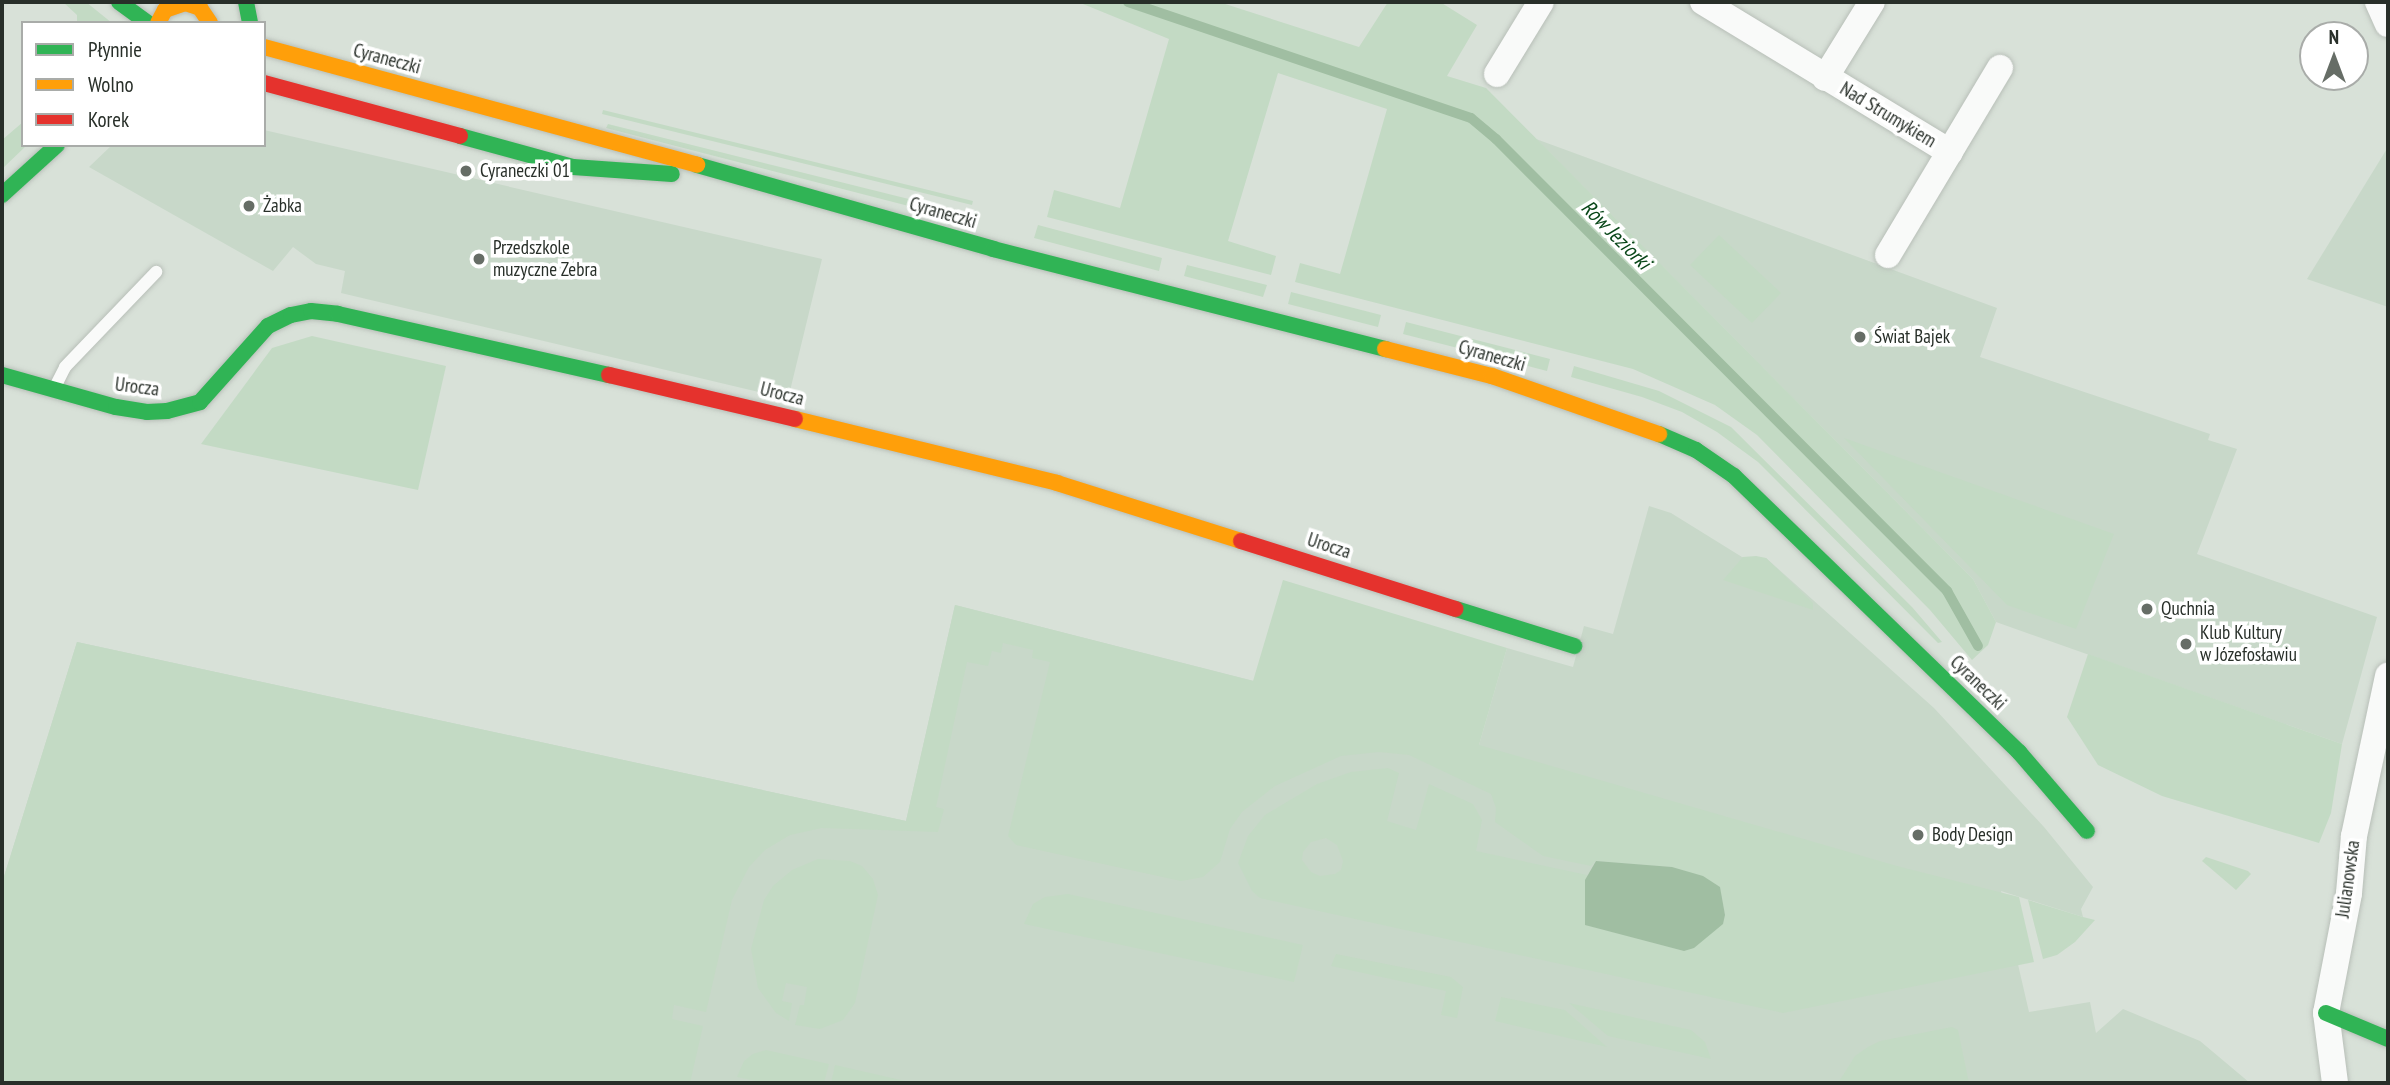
<!DOCTYPE html>
<html>
<head>
<meta charset="utf-8">
<style>
  body { margin:0 }
  #map { position:relative; width:2390px; height:1085px; overflow:hidden; background:#d8e1d8; font-family:"PT Sans Narrow",sans-serif }
  div>[style] { position:absolute }
  .built>* { inset:0; background:#c8d8c9 }
  .green>* { inset:0; background:#c3dac4 }
  .water>* { inset:0; background:#a0bea2 }
  .stream>* { height:10px; margin:-5px; padding:0 5px; transform-origin:5px; border-radius:5px; background:#a0bea2 }
  .roads { filter:drop-shadow(0 0 2px #b8bfb8) drop-shadow(0 0 2px #b8bfb8) }
  .lane>* { height:12px; margin:-6px; padding:0 6px; transform-origin:6px; border-radius:6px; background:#f9faf9 }
  .street>* { height:26px; margin:-13px; padding:0 13px; transform-origin:13px; border-radius:13px; background:#f9faf9 }
  .fast>* { height:16px; margin:-8px; padding:0 8px; transform-origin:8px; border-radius:8px; background:#30b455 }
  .slow>* { height:16px; margin:-8px; padding:0 8px; transform-origin:8px; border-radius:8px; background:#ff9f0a }
  .jam>* { height:16px; margin:-8px; padding:0 8px; transform-origin:8px; border-radius:8px; background:#e5322d }
  .dots>* { width:19px; height:19px; translate:-50% -50%; box-sizing:border-box; border:4px solid #fff; border-radius:50% }
  span { translate:-50% -50%; white-space:nowrap; text-align:center; line-height:1.15; -webkit-text-stroke:7px #fff; paint-order:stroke }
  .street-label { font-size:19px; color:#282f29 }
  .poi-label { font-size:19px; color:#282f29 }
  .left { translate:0 -50%; text-align:left }
  .water-label { font-size:21px; color:#084618; font-style:italic }
  .frame { position:absolute; inset:0; border:4px solid #282f29; pointer-events:none }
  .legend { position:absolute; left:21px; top:21px; width:245px; height:126px; box-sizing:border-box; background:#fff; border:2px solid #a9aca9; margin:0; padding:9px 12px; list-style:none; font-size:21px; color:#282f29 }
  .legend li { display:flex; align-items:center; gap:14px; height:35px }
  .legend b { width:35px; border:2px solid #a9aca9 }
  .north { position:absolute; left:2299px; top:21px; width:70px; height:70px; box-sizing:border-box; background:#fff; border:2px solid #a9aca9; border-radius:50%; rotate:0deg; font-size:19px; font-weight:700; line-height:28px; text-align:center; color:#282f29 }
  .north::after { content:''; display:block; margin:auto; width:24px; height:32px; background:#666d66; clip-path:polygon(50% 0,100% 100%,50% 72%,0 100%) }
</style>
</head>
<body>
<div id="map">
  <div class="built">
    <div style="clip-path:polygon(264px 130px,822px 259px,788px 399px,341px 293px,345px 271px,316px 264px,293px 247px,273px 271px,89px 167px,112px 145px,264px 145px)"></div>
    <div style="clip-path:polygon(1536px 139px,1997px 308px,1980px 357px,2210px 434px,2208px 440px,2237px 449px,2197px 554px,2377px 617px,2342px 744px,1996px 622px,1973px 579px)"></div>
    <div style="clip-path:polygon(2388px 147px,2388px 307px,2307px 279px)"></div>
    <div style="clip-path:polygon(1649px 506px,1671px 513px,1742px 557px,1766px 558px,1934px 708px,2044px 827px,2093px 887px,2081px 909px,2083px 917px,2001px 891px,2029px 1012px,2090px 1002px,2096px 1033px,2123px 1009px,2200px 1041px,2250px 1083px,2px 1083px,2px 883px,77px 642px,906px 821px,955px 605px,1254px 681px,1479px 745px,1507px 648px,1573px 667px,1584px 626px,1613px 634px)"></div>
  </div>
  <div class="green">
    <div style="clip-path:polygon(63px 2px,86px 2px,112px 23px,77px 23px,77px 15px)"></div>
    <div style="clip-path:polygon(1078px 2px,1219px 2px,1359px 47px,1388px 2px,1440px 2px,1477px 25px,1447px 76px,1486px 88px,1973px 579px,1996px 622px,1988px 645px,1972px 660px,1930px 610px,1757px 435px,1715px 405px,1633px 369px,1295px 282px,1300px 263px,1340px 274px,1387px 109px,1278px 73px,1228px 241px,1276px 256px,1271px 275px,1047px 217px,1054px 190px,1120px 208px,1169px 39px)"></div>
    <div style="clip-path:polygon(603px 110px,973px 201px,972px 205px,602px 114px)"></div>
    <div style="clip-path:polygon(23px 122px,23px 145px,27px 145px,2px 169px,2px 140px)"></div>
    <div style="clip-path:polygon(608px 124px,969px 214px,967px 221px,606px 128px)"></div>
    <div style="clip-path:polygon(1038px 225px,1162px 258px,1159px 271px,1034px 238px)"></div>
    <div style="clip-path:polygon(1719px 235px,1781px 293px,1752px 323px,1690px 265px)"></div>
    <div style="clip-path:polygon(1187px 265px,1267px 285px,1263px 297px,1184px 276px)"></div>
    <div style="clip-path:polygon(1291px 292px,1381px 315px,1378px 327px,1288px 304px)"></div>
    <div style="clip-path:polygon(1406px 322px,1550px 359px,1547px 371px,1403px 334px)"></div>
    <div style="clip-path:polygon(312px 336px,446px 366px,418px 490px,201px 444px,272px 348px)"></div>
    <div style="clip-path:polygon(1574px 366px,1659px 391px,1731px 427px,1912px 607px,1942px 642px,1938px 643px,1758px 462px,1717px 432px,1682px 412px,1642px 397px,1571px 377px)"></div>
    <div style="clip-path:polygon(1844px 438px,2114px 534px,2076px 629px,2007px 605px)"></div>
    <div style="clip-path:polygon(1756px 556px,1766px 558px,1813px 603px,1813px 610px,1723px 580px,1743px 557px)"></div>
    <div style="clip-path:polygon(evenodd,1283px 580px,1507px 648px,1479px 745px,1897px 866px,2019px 897px,2034px 962px,1783px 1013px,1260px 898px,1252px 891px,1238px 863px,1248px 836px,1265px 815px,1317px 784px,1351px 772px,1388px 768px,1399px 773px,1387px 821px,1416px 830px,1429px 784px,1473px 804px,1482px 820px,1476px 851px,1587px 875px,1586px 925px,1684px 951px,1723px 924px,1725px 915px,1720px 887px,1703px 877px,1672px 867px,1596px 861px,1591px 866px,1543px 856px,1495px 822px,1496px 808px,1491px 794px,1409px 755px,1379px 752px,1341px 756px,1275px 786px,1242px 812px,1230px 829px,1220px 862px,1203px 877px,1181px 881px,1016px 845px,1008px 836px,1050px 662px,1032px 658px,1033px 650px,1003px 643px,1001px 653px,992px 651px,988px 666px,967px 662px,936px 807px,944px 809px,938px 832px,822px 828px,790px 835px,765px 850px,749px 867px,732px 900px,706px 1012px,674px 1005px,672px 1019px,703px 1026px,690px 1083px,2px 1083px,2px 883px,77px 642px,906px 821px,955px 605px,1253px 681px,1283px 580px,1326px 838px,1337px 845px,1343px 861px,1341px 870px,1335px 874px,1320px 876px,1311px 872px,1302px 860px,1303px 852px,1311px 842px,1326px 838px)"></div>
    <div style="clip-path:polygon(2088px 654px,2342px 744px,2331px 813px,2319px 843px,2162px 796px,2098px 765px,2067px 717px)"></div>
    <div style="clip-path:polygon(2206px 857px,2248px 871px,2251px 874px,2236px 890px,2202px 861px)"></div>
    <div style="clip-path:polygon(818px 859px,850px 861px,862px 866px,873px 879px,878px 895px,855px 1003px,843px 1020px,820px 1029px,795px 1025px,800px 1005px,804px 1005px,807px 987px,786px 983px,782px 1001px,792px 1003px,789px 1021px,776px 1013px,758px 988px,751px 949px,764px 900px,773px 886px,792px 870px)"></div>
    <div style="clip-path:polygon(1068px 894px,1303px 945px,1294px 982px,1024px 924px,1033px 904px,1045px 897px)"></div>
    <div style="clip-path:polygon(2028px 900px,2083px 917px,2095px 920px,2075px 942px,2057px 955px,2043px 959px)"></div>
    <div style="clip-path:polygon(1336px 954px,1451px 977px,1463px 987px,1457px 1018px,1441px 1015px,1446px 991px,1331px 966px)"></div>
    <div style="clip-path:polygon(1501px 997px,1565px 1010px,1607px 1047px,1495px 1021px)"></div>
    <div style="clip-path:polygon(1569px 1003px,1691px 1030px,1705px 1042px,1711px 1059px,1608px 1036px)"></div>
    <div style="clip-path:polygon(1952px 1027px,1958px 1030px,1969px 1083px,1838px 1083px,1855px 1056px,1868px 1047px,1880px 1041px)"></div>
    <div style="clip-path:polygon(766px 1050px,829px 1064px,824px 1083px,767px 1083px,737px 1077px,744px 1061px,753px 1054px)"></div>
    <div style="clip-path:polygon(835px 1065px,914px 1083px,831px 1083px)"></div>
  </div>
  <div class="water">
    <div style="clip-path:polygon(1596px 861px,1672px 867px,1703px 876px,1720px 887px,1725px 915px,1723px 924px,1694px 948px,1684px 951px,1585px 925px,1585px 880px)"></div>
  </div>
  <div class="stream">
    <div style="left:1128px;top:2px;width:362px;rotate:18.7deg"></div>
    <div style="left:1471px;top:118px;width:33px;rotate:40deg"></div>
    <div style="left:1496px;top:139px;width:639px;rotate:45.06deg"></div>
    <div style="left:1947px;top:591px;width:63px;rotate:60.6deg"></div>
  </div>
  <div class="roads">
    <div class="lane">
      <div style="left:55px;top:387px;width:22px;rotate:-63deg"></div>
      <div style="left:65px;top:367px;width:132px;rotate:-46.2deg"></div>
    </div>
    <div class="street">
      <div style="left:1703px;top:2px;width:289px;rotate:31.3deg"></div>
      <div style="left:2378px;top:2px;width:24px;rotate:66deg"></div>
      <div style="left:1497px;top:74px;width:84px;rotate:-58.6deg"></div>
      <div style="left:1825px;top:78px;width:89px;rotate:-58.3deg"></div>
      <div style="left:1888px;top:255px;width:218px;rotate:-59.1deg"></div>
      <div style="left:2335px;top:1083px;width:71px;rotate:-97.3deg"></div>
      <div style="left:2326px;top:1013px;width:122px;rotate:-79.1deg"></div>
      <div style="left:2349px;top:893px;width:57px;rotate:-85deg"></div>
      <div style="left:2354px;top:836px;width:164px;rotate:-78deg"></div>
    </div>
    <div class="fast">
      <div style="left:119px;top:2px;width:36px;rotate:36deg"></div>
      <div style="left:246px;top:2px;width:21px;rotate:79deg"></div>
      <div style="left:460px;top:136px;width:117px;rotate:15.3deg"></div>
      <div style="left:573px;top:167px;width:99px;rotate:4deg"></div>
      <div style="left:697px;top:165px;width:308px;rotate:15.8deg"></div>
      <div style="left:993px;top:249px;width:405px;rotate:14.3deg"></div>
      <div style="left:2px;top:195px;width:74px;rotate:-42.3deg"></div>
      <div style="left:2px;top:375px;width:118px;rotate:15.7deg"></div>
      <div style="left:116px;top:407px;width:31px;rotate:9deg"></div>
      <div style="left:147px;top:412px;width:20px;rotate:-3deg"></div>
      <div style="left:167px;top:411px;width:34px;rotate:-15deg"></div>
      <div style="left:200px;top:402px;width:102px;rotate:-48.2deg"></div>
      <div style="left:268px;top:326px;width:25px;rotate:-26deg"></div>
      <div style="left:291px;top:315px;width:20px;rotate:-11deg"></div>
      <div style="left:311px;top:311px;width:27px;rotate:6deg"></div>
      <div style="left:338px;top:314px;width:278px;rotate:12.7deg"></div>
      <div style="left:1659px;top:434px;width:40px;rotate:23.4deg"></div>
      <div style="left:1696px;top:450px;width:46px;rotate:34.4deg"></div>
      <div style="left:1734px;top:476px;width:397px;rotate:44.1deg"></div>
      <div style="left:2019px;top:752px;width:104px;rotate:49.3deg"></div>
      <div style="left:1456px;top:609px;width:124px;rotate:17.4deg"></div>
      <div style="left:2326px;top:1013px;width:67px;rotate:22.8deg"></div>
    </div>
    <div class="slow">
      <div style="left:158px;top:23px;width:15px;rotate:-62deg"></div>
      <div style="left:165px;top:10px;width:21px;rotate:-19deg"></div>
      <div style="left:185px;top:3px;width:16px;rotate:18deg"></div>
      <div style="left:200px;top:8px;width:18px;rotate:56deg"></div>
      <div style="left:264px;top:47px;width:449px;rotate:15.2deg"></div>
      <div style="left:1385px;top:349px;width:110px;rotate:14.2deg"></div>
      <div style="left:1492px;top:376px;width:177px;rotate:19.2deg"></div>
      <div style="left:795px;top:419px;width:270px;rotate:13.7deg"></div>
      <div style="left:1057px;top:483px;width:193px;rotate:17.5deg"></div>
    </div>
    <div class="jam">
      <div style="left:264px;top:83px;width:203px;rotate:15.1deg"></div>
      <div style="left:609px;top:375px;width:191px;rotate:13.3deg"></div>
      <div style="left:1241px;top:541px;width:225px;rotate:17.6deg"></div>
    </div>
  </div>
  <div class="dots">
    <div style="left:466px;top:171px;background:#666d66"></div>
    <div style="left:249px;top:206px;background:#666d66"></div>
    <div style="left:479px;top:259px;background:#666d66"></div>
    <div style="left:1860px;top:337px;background:#666d66"></div>
    <div style="left:2147px;top:609px;background:#666d66"></div>
    <div style="left:2186px;top:644px;background:#666d66"></div>
    <div style="left:1918px;top:835px;background:#666d66"></div>
  </div>
  <div class="street-label">
    <span style="left:387px;top:59px;rotate:15deg">Cyraneczki</span>
    <span style="left:1888px;top:115px;rotate:31deg">Nad Strumykiem</span>
    <span style="left:943px;top:213px;rotate:16deg">Cyraneczki</span>
    <span style="left:1492px;top:356px;rotate:16deg">Cyraneczki</span>
    <span style="left:137px;top:387px;rotate:7deg">Urocza</span>
    <span style="left:782px;top:394px;rotate:14deg">Urocza</span>
    <span style="left:1329px;top:546px;rotate:18deg">Urocza</span>
    <span style="left:1978px;top:683px;rotate:44deg">Cyraneczki</span>
    <span style="left:2348px;top:879px;rotate:-82deg">Julianowska</span>
  </div>
  <div class="poi-label">
    <span class="left" style="left:480px;top:171px">Cyraneczki 01</span>
    <span class="left" style="left:263px;top:206px">Żabka</span>
    <span class="left" style="left:493px;top:259px">Przedszkole<br>muzyczne Zebra</span>
    <span class="left" style="left:1874px;top:337px">Świat Bajek</span>
    <span class="left" style="left:2161px;top:609px">Quchnia</span>
    <span class="left" style="left:2200px;top:644px">Klub Kultury<br>w Józefosławiu</span>
    <span class="left" style="left:1932px;top:835px">Body Design</span>
  </div>
  <div class="water-label">
    <span style="left:1616px;top:235px;rotate:45deg">Rów Jeziorki</span>
  </div>
  <div class="frame"></div>
  <ul class="legend">
  <li><b style="height:9px;background:#30b455"></b>Płynnie</li>
  <li><b style="height:9px;background:#ff9f0a"></b>Wolno</li>
  <li><b style="height:9px;background:#e5322d"></b>Korek</li>
  </ul>
  <div class="north">N</div>
</div>
</body>
</html>
